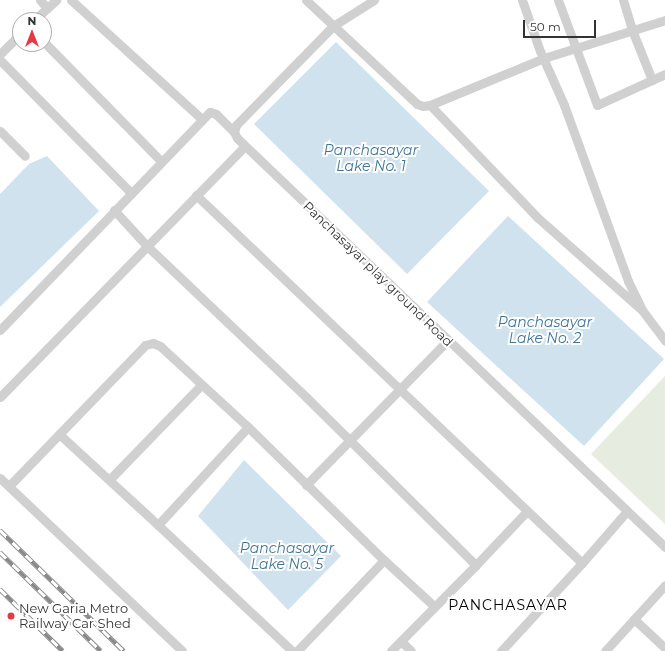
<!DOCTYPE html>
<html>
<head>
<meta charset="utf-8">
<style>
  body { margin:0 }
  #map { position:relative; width:665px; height:651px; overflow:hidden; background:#fff; font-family:Montserrat,sans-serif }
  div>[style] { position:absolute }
  .green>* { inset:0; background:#e6ecdf }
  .water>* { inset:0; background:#cfe2ee }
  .minor>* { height:9px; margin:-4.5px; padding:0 4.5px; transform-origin:4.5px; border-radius:4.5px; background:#d0d0d0 }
  .rail>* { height:4.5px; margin-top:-2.25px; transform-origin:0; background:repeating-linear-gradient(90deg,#fff 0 9px,#888 0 18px); box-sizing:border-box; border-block:1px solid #888 }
  .dots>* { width:11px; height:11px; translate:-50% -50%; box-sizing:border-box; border:2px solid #fff; border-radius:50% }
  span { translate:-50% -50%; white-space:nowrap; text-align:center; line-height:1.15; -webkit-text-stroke:4px #fff; paint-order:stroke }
  .street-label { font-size:13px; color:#333 }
  .poi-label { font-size:13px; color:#333 }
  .left { translate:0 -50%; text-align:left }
  .water-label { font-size:14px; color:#3f7597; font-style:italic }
  .neighbourhood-label { font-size:14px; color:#000; letter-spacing:1px }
  .north { position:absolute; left:12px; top:12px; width:40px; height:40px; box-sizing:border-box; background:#fff; border:1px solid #adadad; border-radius:50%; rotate:0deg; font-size:11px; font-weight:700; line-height:16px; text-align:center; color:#333 }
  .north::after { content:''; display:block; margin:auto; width:14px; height:18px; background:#e63946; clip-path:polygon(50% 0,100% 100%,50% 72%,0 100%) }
  .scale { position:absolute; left:523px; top:20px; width:73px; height:18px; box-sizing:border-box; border:2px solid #333; border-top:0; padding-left:5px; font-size:12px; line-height:14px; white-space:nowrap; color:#333; -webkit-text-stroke:3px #fff; paint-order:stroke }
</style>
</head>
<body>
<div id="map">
  <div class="green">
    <div style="clip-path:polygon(665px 376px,665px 524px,591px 454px)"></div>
  </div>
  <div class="water">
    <div style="clip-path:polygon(336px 42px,489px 191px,407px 274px,254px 124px)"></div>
    <div style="clip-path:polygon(47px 156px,99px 211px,0 307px,0 194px,29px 164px)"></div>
    <div style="clip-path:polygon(508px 216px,664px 359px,584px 446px,427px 302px)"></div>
    <div style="clip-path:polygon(244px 460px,341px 556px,288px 610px,198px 516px)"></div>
  </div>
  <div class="minor">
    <div style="left:40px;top:0;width:11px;rotate:49deg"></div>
    <div style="left:71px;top:0;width:177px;rotate:42.3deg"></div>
    <div style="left:306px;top:0;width:152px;rotate:43.1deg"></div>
    <div style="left:417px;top:104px;width:6px;rotate:18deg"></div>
    <div style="left:423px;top:106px;width:7px;rotate:-8deg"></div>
    <div style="left:430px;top:105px;width:123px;rotate:-22.4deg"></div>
    <div style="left:544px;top:58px;width:127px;rotate:-17.4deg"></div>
    <div style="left:374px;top:0;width:49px;rotate:147.6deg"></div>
    <div style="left:333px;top:26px;width:139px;rotate:134.4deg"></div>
    <div style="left:236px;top:125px;width:7px;rotate:106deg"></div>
    <div style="left:234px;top:132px;width:7px;rotate:63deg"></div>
    <div style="left:237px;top:138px;width:592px;rotate:43.7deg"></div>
    <div style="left:522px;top:0;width:54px;rotate:70.6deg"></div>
    <div style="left:540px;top:51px;width:59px;rotate:66deg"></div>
    <div style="left:564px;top:105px;width:187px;rotate:70deg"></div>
    <div style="left:628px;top:281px;width:32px;rotate:64deg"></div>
    <div style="left:642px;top:310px;width:39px;rotate:53deg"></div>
    <div style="left:558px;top:0;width:112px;rotate:69.6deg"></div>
    <div style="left:597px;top:105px;width:75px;rotate:-24.5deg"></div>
    <div style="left:623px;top:0;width:31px;rotate:73deg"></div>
    <div style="left:632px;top:30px;width:54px;rotate:68.2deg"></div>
    <div style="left:34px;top:20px;width:30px;rotate:-42deg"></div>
    <div style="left:44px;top:42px;width:167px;rotate:45.5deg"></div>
    <div style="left:0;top:54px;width:28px;rotate:-45deg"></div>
    <div style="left:0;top:60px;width:187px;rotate:45.4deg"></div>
    <div style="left:430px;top:105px;width:156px;rotate:46.3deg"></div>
    <div style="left:538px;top:218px;width:137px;rotate:41.5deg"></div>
    <div style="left:0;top:131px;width:35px;rotate:45deg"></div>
    <div style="left:196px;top:195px;width:533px;rotate:43.63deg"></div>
    <div style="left:582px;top:563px;width:120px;rotate:132.6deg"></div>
    <div style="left:114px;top:210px;width:49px;rotate:47.5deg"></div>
    <div style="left:147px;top:246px;width:219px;rotate:43.5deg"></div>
    <div style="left:306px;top:397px;width:239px;rotate:44.7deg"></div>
    <div style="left:476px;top:565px;width:121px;rotate:134.7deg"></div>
    <div style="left:0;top:330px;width:303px;rotate:-46.1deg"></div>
    <div style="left:210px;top:112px;width:6px;rotate:18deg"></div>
    <div style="left:216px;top:114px;width:25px;rotate:45deg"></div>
    <div style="left:0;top:397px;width:349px;rotate:-45.7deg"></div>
    <div style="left:248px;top:427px;width:190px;rotate:44.4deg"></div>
    <div style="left:384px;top:560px;width:126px;rotate:133.7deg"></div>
    <div style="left:0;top:478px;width:251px;rotate:43.5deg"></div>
    <div style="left:110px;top:479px;width:129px;rotate:-45.9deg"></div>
    <div style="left:306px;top:485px;width:202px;rotate:-45.6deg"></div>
    <div style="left:9px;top:486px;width:196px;rotate:-46deg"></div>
    <div style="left:145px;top:345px;width:8px;rotate:-14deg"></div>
    <div style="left:153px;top:343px;width:8px;rotate:23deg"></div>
    <div style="left:160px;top:346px;width:120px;rotate:42.6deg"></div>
    <div style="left:248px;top:427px;width:133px;rotate:132.6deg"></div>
    <div style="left:158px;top:525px;width:133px;rotate:-137.4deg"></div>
    <div style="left:158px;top:525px;width:184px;rotate:43.2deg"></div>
    <div style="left:384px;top:560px;width:69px;rotate:42.7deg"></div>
    <div style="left:582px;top:563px;width:69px;rotate:-49.1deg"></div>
    <div style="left:476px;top:565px;width:74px;rotate:-46.6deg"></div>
    <div style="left:634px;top:619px;width:42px;rotate:43.1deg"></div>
    <div style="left:401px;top:641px;width:14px;rotate:45deg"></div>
    <div style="left:605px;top:651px;width:89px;rotate:-47.7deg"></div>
  </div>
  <div class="rail">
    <div style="left:0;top:530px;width:173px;rotate:44.3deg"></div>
    <div style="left:0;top:552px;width:141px;rotate:44.4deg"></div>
    <div style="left:0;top:589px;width:88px;rotate:44.5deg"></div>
  </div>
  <div class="dots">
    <div style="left:11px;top:616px;background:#e63946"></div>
  </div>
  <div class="street-label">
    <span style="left:378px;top:274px;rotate:44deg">Panchasayar play ground Road</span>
  </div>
  <div class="poi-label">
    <span class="left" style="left:19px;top:616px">New Garia Metro<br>Railway Car Shed</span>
  </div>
  <div class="water-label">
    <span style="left:371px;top:158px">Panchasayar<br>Lake No. 1</span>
    <span style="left:545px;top:330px">Panchasayar<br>Lake No. 2</span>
    <span style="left:287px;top:556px">Panchasayar<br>Lake No. 5</span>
  </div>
  <div class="neighbourhood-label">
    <span style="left:508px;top:605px">PANCHASAYAR</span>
  </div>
  <div class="north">N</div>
  <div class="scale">50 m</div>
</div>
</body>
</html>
